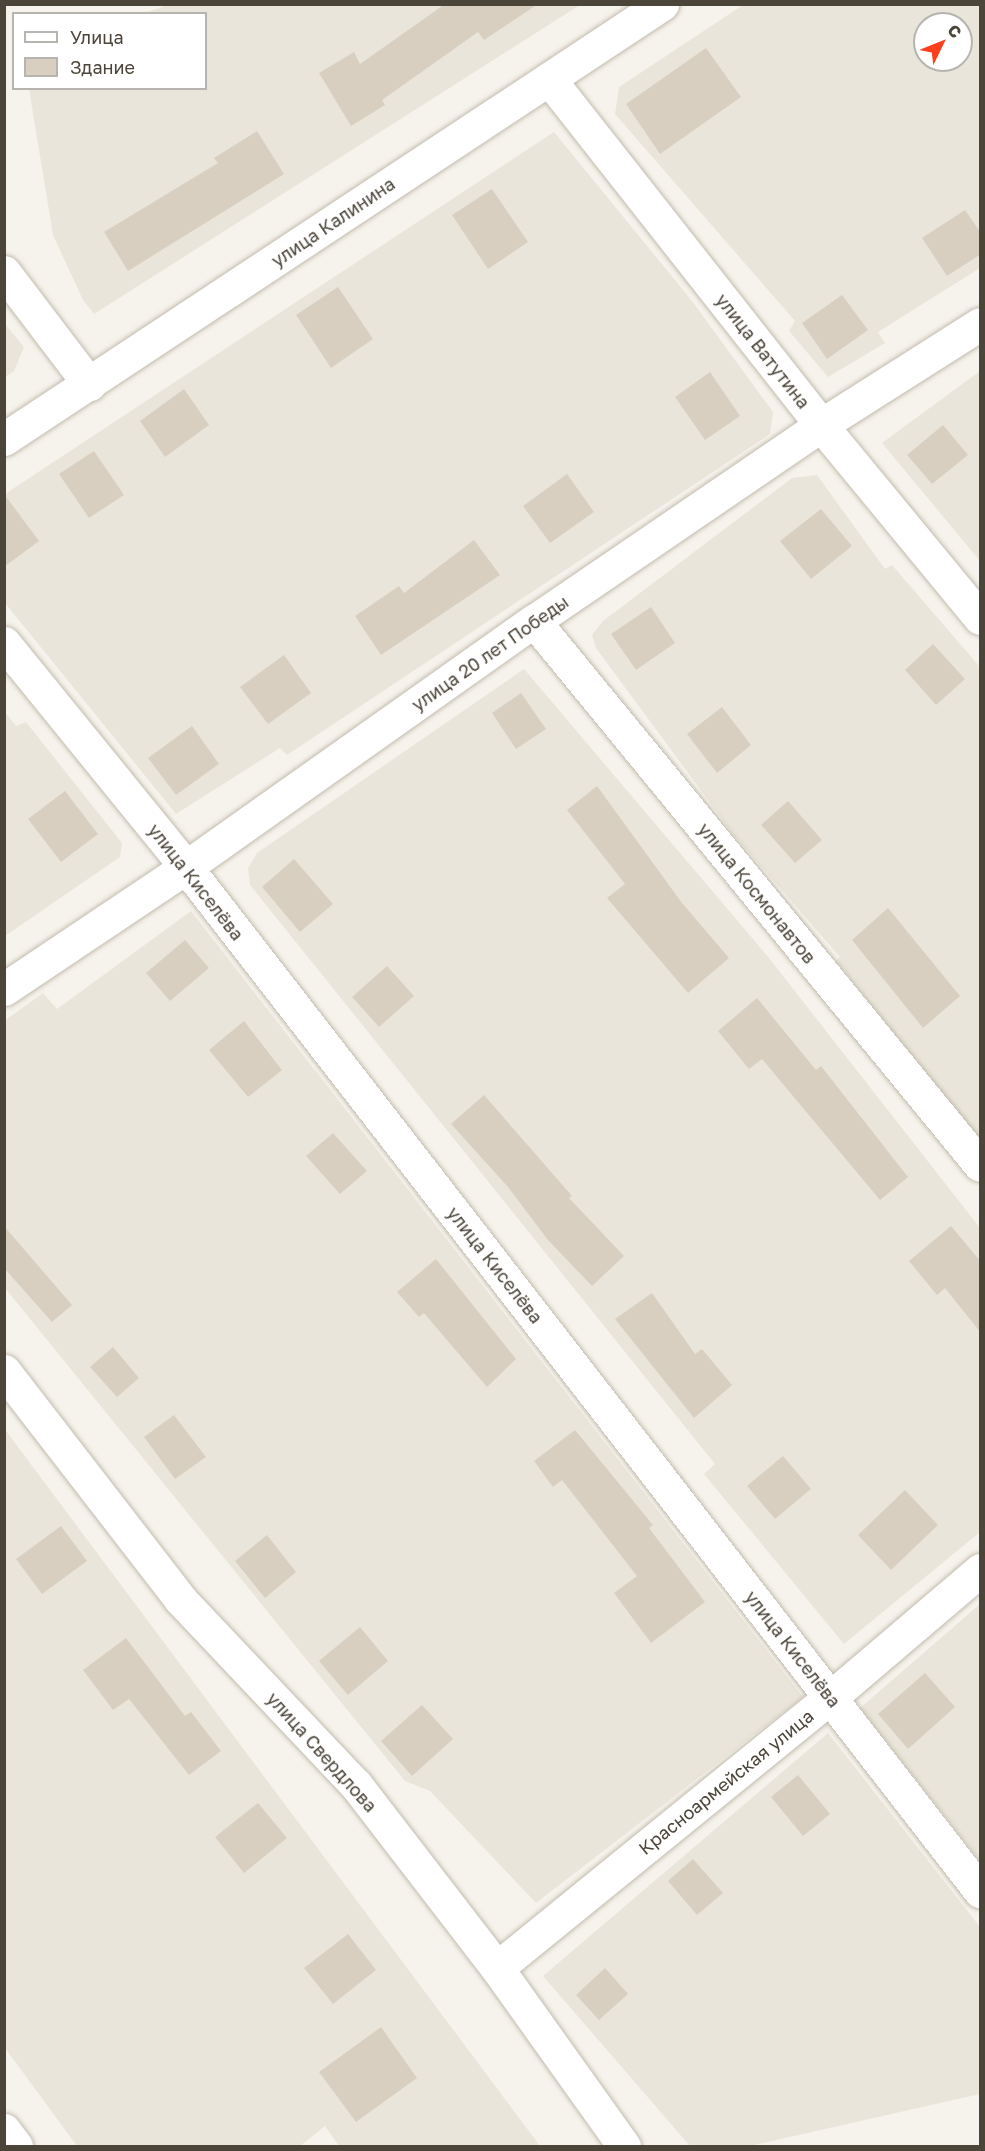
<!DOCTYPE html>
<html>
<head>
<meta charset="utf-8">
<style>
  body { margin:0 }
  #map { position:relative; width:985px; height:2151px; overflow:hidden; background:#f6f3ec; font-family:"Golos Text",sans-serif }
  div>[style] { position:absolute }
  .residential>* { inset:0; background:#eae5da }
  .building>* { inset:0; background:#d8cfc1 }
  .roads { filter:drop-shadow(0 0 2px #c2bbae) drop-shadow(0 0 2px #c2bbae) }
  .street>* { height:33px; margin:-16.5px; padding:0 16.5px; transform-origin:16.5px; border-radius:16.5px; background:#fff }
  span { translate:-50% -50%; white-space:nowrap; text-align:center; line-height:1.15; -webkit-text-stroke:6px #fff; paint-order:stroke }
  .street-label { font-size:18px; color:#4b4439 }
  .frame { position:absolute; inset:0; border:6px solid #4b4439; pointer-events:none }
  .legend { position:absolute; left:12px; top:12px; width:195px; height:78px; box-sizing:border-box; background:#fff; border:2px solid #b7b4b0; margin:0; padding:8px 10px; list-style:none; font-size:18px; color:#4b4439 }
  .legend li { display:flex; align-items:center; gap:12px; height:30px }
  .legend b { width:30px; border:2px solid #b7b4b0 }
  .north { position:absolute; left:913px; top:12px; width:60px; height:60px; box-sizing:border-box; background:#fff; border:2px solid #b7b4b0; border-radius:50%; rotate:47deg; font-size:16px; font-weight:700; line-height:24px; text-align:center; color:#4b4439 }
  .north::after { content:''; display:block; margin:auto; width:21px; height:27px; background:#fc3f1d; clip-path:polygon(50% 0,100% 100%,50% 72%,0 100%) }
</style>
</head>
<body>
<div id="map">
  <div class="residential">
    <div style="clip-path:polygon(168px 5px,580px 5px,94px 314px,83px 300px,53px 235px,29px 89px,206px 88px,206px 14px,145px 13px)"></div>
    <div style="clip-path:polygon(evenodd,743px 5px,980px 5px,980px 268px,878px 332px,885px 343px,828px 377px,789px 331px,795px 321px,615px 114px,619px 87px,743px 5px,925px 24px,961px 24px,961px 60px,925px 60px,925px 24px)"></div>
    <div style="clip-path:polygon(554px 132px,692px 301px,773px 412px,770px 434px,287px 755px,280px 748px,176px 814px,5px 603px,5px 494px)"></div>
    <div style="clip-path:polygon(4px 323px,24px 347px,14px 371px,5px 377px)"></div>
    <div style="clip-path:polygon(980px 371px,980px 561px,882px 443px)"></div>
    <div style="clip-path:polygon(817px 475px,885px 569px,892px 565px,980px 667px,980px 1133px,977px 1136px,836px 961px,840px 957px,733px 834px,596px 648px,592px 635px,603px 621px,792px 478px)"></div>
    <div style="clip-path:polygon(524px 669px,769px 958px,980px 1228px,980px 1532px,844px 1644px,704px 1474px,715px 1464px,250px 885px,248px 868px,257px 853px)"></div>
    <div style="clip-path:polygon(4px 711px,16px 726px,26px 722px,122px 843px,120px 857px,5px 936px)"></div>
    <div style="clip-path:polygon(191px 911px,803px 1697px,536px 1903px,430px 1791px,405px 1781px,5px 1288px,4px 1021px,43px 993px,57px 1009px)"></div>
    <div style="clip-path:polygon(4px 1428px,21px 1451px,540px 2146px,339px 2146px,325px 2126px,300px 2146px,77px 2146px,5px 2048px)"></div>
    <div style="clip-path:polygon(980px 1604px,980px 1861px,860px 1708px)"></div>
    <div style="clip-path:polygon(828px 1733px,980px 1927px,980px 2094px,750px 2146px,690px 2146px,543px 1976px)"></div>
  </div>
  <div class="building">
    <div style="clip-path:polygon(445px 4px,538px 4px,484px 40px,478px 32px,382px 100px,385px 105px,351px 126px,319px 73px,354px 52px,360px 64px)"></div>
    <div style="clip-path:polygon(706px 48px,741px 97px,660px 154px,626px 104px)"></div>
    <div style="clip-path:polygon(257px 131px,284px 174px,128px 271px,104px 232px,218px 163px,214px 158px)"></div>
    <div style="clip-path:polygon(492px 189px,528px 242px,488px 269px,452px 215px)"></div>
    <div style="clip-path:polygon(965px 210px,981px 233px,981px 254px,947px 276px,922px 238px)"></div>
    <div style="clip-path:polygon(338px 287px,373px 339px,331px 368px,296px 315px)"></div>
    <div style="clip-path:polygon(842px 295px,868px 330px,827px 359px,802px 323px)"></div>
    <div style="clip-path:polygon(710px 372px,740px 416px,705px 440px,675px 397px)"></div>
    <div style="clip-path:polygon(184px 389px,209px 425px,165px 457px,140px 421px)"></div>
    <div style="clip-path:polygon(943px 425px,968px 455px,932px 484px,907px 455px)"></div>
    <div style="clip-path:polygon(94px 451px,124px 495px,89px 518px,59px 474px)"></div>
    <div style="clip-path:polygon(567px 474px,594px 512px,550px 543px,523px 506px)"></div>
    <div style="clip-path:polygon(4px 494px,39px 541px,4px 567px)"></div>
    <div style="clip-path:polygon(821px 509px,852px 546px,811px 579px,780px 541px)"></div>
    <div style="clip-path:polygon(474px 540px,500px 575px,381px 655px,355px 616px,399px 586px,404px 593px)"></div>
    <div style="clip-path:polygon(651px 607px,675px 643px,636px 670px,611px 634px)"></div>
    <div style="clip-path:polygon(933px 644px,965px 679px,936px 705px,905px 670px)"></div>
    <div style="clip-path:polygon(284px 655px,311px 693px,268px 724px,240px 687px)"></div>
    <div style="clip-path:polygon(521px 693px,546px 729px,516px 749px,492px 713px)"></div>
    <div style="clip-path:polygon(722px 707px,751px 745px,717px 773px,687px 734px)"></div>
    <div style="clip-path:polygon(192px 726px,219px 764px,176px 795px,148px 758px)"></div>
    <div style="clip-path:polygon(597px 786px,682px 903px,729px 958px,688px 993px,607px 898px,625px 884px,567px 810px)"></div>
    <div style="clip-path:polygon(65px 791px,98px 834px,61px 862px,28px 819px)"></div>
    <div style="clip-path:polygon(788px 801px,822px 840px,795px 863px,761px 825px)"></div>
    <div style="clip-path:polygon(294px 859px,333px 904px,300px 932px,262px 887px)"></div>
    <div style="clip-path:polygon(888px 908px,960px 996px,923px 1028px,852px 940px)"></div>
    <div style="clip-path:polygon(185px 940px,209px 968px,170px 1001px,146px 973px)"></div>
    <div style="clip-path:polygon(387px 966px,414px 996px,379px 1027px,352px 997px)"></div>
    <div style="clip-path:polygon(757px 998px,816px 1070px,821px 1066px,908px 1177px,880px 1200px,762px 1059px,749px 1069px,718px 1031px)"></div>
    <div style="clip-path:polygon(244px 1021px,282px 1070px,248px 1097px,209px 1050px)"></div>
    <div style="clip-path:polygon(484px 1095px,572px 1196px,569px 1198px,624px 1256px,592px 1286px,548px 1240px,508px 1187px,451px 1124px)"></div>
    <div style="clip-path:polygon(333px 1133px,367px 1171px,340px 1194px,306px 1156px)"></div>
    <div style="clip-path:polygon(4px 1226px,72px 1305px,52px 1322px,4px 1268px)"></div>
    <div style="clip-path:polygon(951px 1226px,981px 1262px,981px 1333px,945px 1288px,937px 1295px,909px 1261px)"></div>
    <div style="clip-path:polygon(436px 1259px,516px 1359px,487px 1387px,424px 1313px,419px 1317px,397px 1292px)"></div>
    <div style="clip-path:polygon(652px 1293px,695px 1354px,702px 1349px,732px 1385px,694px 1418px,615px 1319px)"></div>
    <div style="clip-path:polygon(113px 1347px,139px 1378px,117px 1397px,90px 1367px)"></div>
    <div style="clip-path:polygon(174px 1415px,206px 1457px,175px 1479px,144px 1437px)"></div>
    <div style="clip-path:polygon(575px 1430px,653px 1525px,649px 1528px,705px 1602px,651px 1643px,614px 1593px,637px 1576px,562px 1480px,553px 1487px,534px 1461px)"></div>
    <div style="clip-path:polygon(783px 1456px,811px 1489px,775px 1519px,747px 1486px)"></div>
    <div style="clip-path:polygon(905px 1490px,938px 1525px,891px 1570px,858px 1535px)"></div>
    <div style="clip-path:polygon(61px 1526px,87px 1561px,42px 1594px,16px 1559px)"></div>
    <div style="clip-path:polygon(267px 1535px,296px 1572px,265px 1598px,235px 1561px)"></div>
    <div style="clip-path:polygon(360px 1627px,388px 1661px,348px 1695px,319px 1661px)"></div>
    <div style="clip-path:polygon(126px 1638px,185px 1716px,191px 1712px,221px 1751px,189px 1775px,129px 1699px,113px 1710px,83px 1670px)"></div>
    <div style="clip-path:polygon(925px 1673px,955px 1707px,908px 1749px,878px 1714px)"></div>
    <div style="clip-path:polygon(422px 1705px,453px 1739px,412px 1776px,381px 1741px)"></div>
    <div style="clip-path:polygon(798px 1775px,830px 1814px,803px 1836px,771px 1797px)"></div>
    <div style="clip-path:polygon(258px 1803px,287px 1838px,244px 1873px,215px 1837px)"></div>
    <div style="clip-path:polygon(693px 1859px,723px 1893px,697px 1915px,668px 1881px)"></div>
    <div style="clip-path:polygon(348px 1934px,376px 1970px,333px 2004px,304px 1968px)"></div>
    <div style="clip-path:polygon(605px 1968px,628px 1994px,599px 2020px,576px 1995px)"></div>
    <div style="clip-path:polygon(381px 2027px,417px 2078px,356px 2122px,319px 2072px)"></div>
  </div>
  <div class="roads">
    <div class="street">
      <div style="left:549px;top:79px;width:440px;rotate:51.8deg"></div>
      <div style="left:821px;top:425px;width:250px;rotate:50.5deg"></div>
      <div style="left:4px;top:272px;width:141px;rotate:52.8deg"></div>
      <div style="left:4px;top:439px;width:789px;rotate:-33.47deg"></div>
      <div style="left:534px;top:621px;width:703px;rotate:50.65deg"></div>
      <div style="left:4px;top:643px;width:289px;rotate:50.9deg"></div>
      <div style="left:186px;top:867px;width:1296px;rotate:52.21deg"></div>
      <div style="left:4px;top:989px;width:219px;rotate:-33.8deg"></div>
      <div style="left:186px;top:867px;width:426px;rotate:-35.3deg"></div>
      <div style="left:534px;top:621px;width:348px;rotate:-34.3deg"></div>
      <div style="left:821px;top:425px;width:188px;rotate:-32.4deg"></div>
      <div style="left:4px;top:1371px;width:288px;rotate:52.3deg"></div>
      <div style="left:180px;top:1599px;width:256px;rotate:46.6deg"></div>
      <div style="left:356px;top:1785px;width:231px;rotate:52.4deg"></div>
      <div style="left:497px;top:1968px;width:219px;rotate:54.5deg"></div>
      <div style="left:497px;top:1968px;width:430px;rotate:-39.1deg"></div>
      <div style="left:831px;top:1697px;width:196px;rotate:-40.4deg"></div>
      <div style="left:4px;top:2130px;width:20px;rotate:53deg"></div>
    </div>
  </div>
  <div class="street-label">
    <span style="left:333px;top:222px;rotate:-34deg">улица Калинина</span>
    <span style="left:763px;top:351px;rotate:52deg">улица Ватутина</span>
    <span style="left:490px;top:653px;rotate:-35deg">улица 20 лет Победы</span>
    <span style="left:196px;top:882px;rotate:52deg">улица Киселёва</span>
    <span style="left:757px;top:893px;rotate:51deg">улица Космонавтов</span>
    <span style="left:495px;top:1265px;rotate:52deg">улица Киселёва</span>
    <span style="left:793px;top:1649px;rotate:52deg">улица Киселёва</span>
    <span style="left:322px;top:1752px;rotate:48deg">улица Свердлова</span>
    <span style="left:726px;top:1782px;rotate:-39deg">Красноармейская улица</span>
  </div>
  <div class="frame"></div>
  <ul class="legend">
  <li><b style="height:8px;background:#fff"></b>Улица</li>
  <li><b style="height:16px;background:#d8cfc1"></b>Здание</li>
  </ul>
  <div class="north">С</div>
</div>
</body>
</html>
